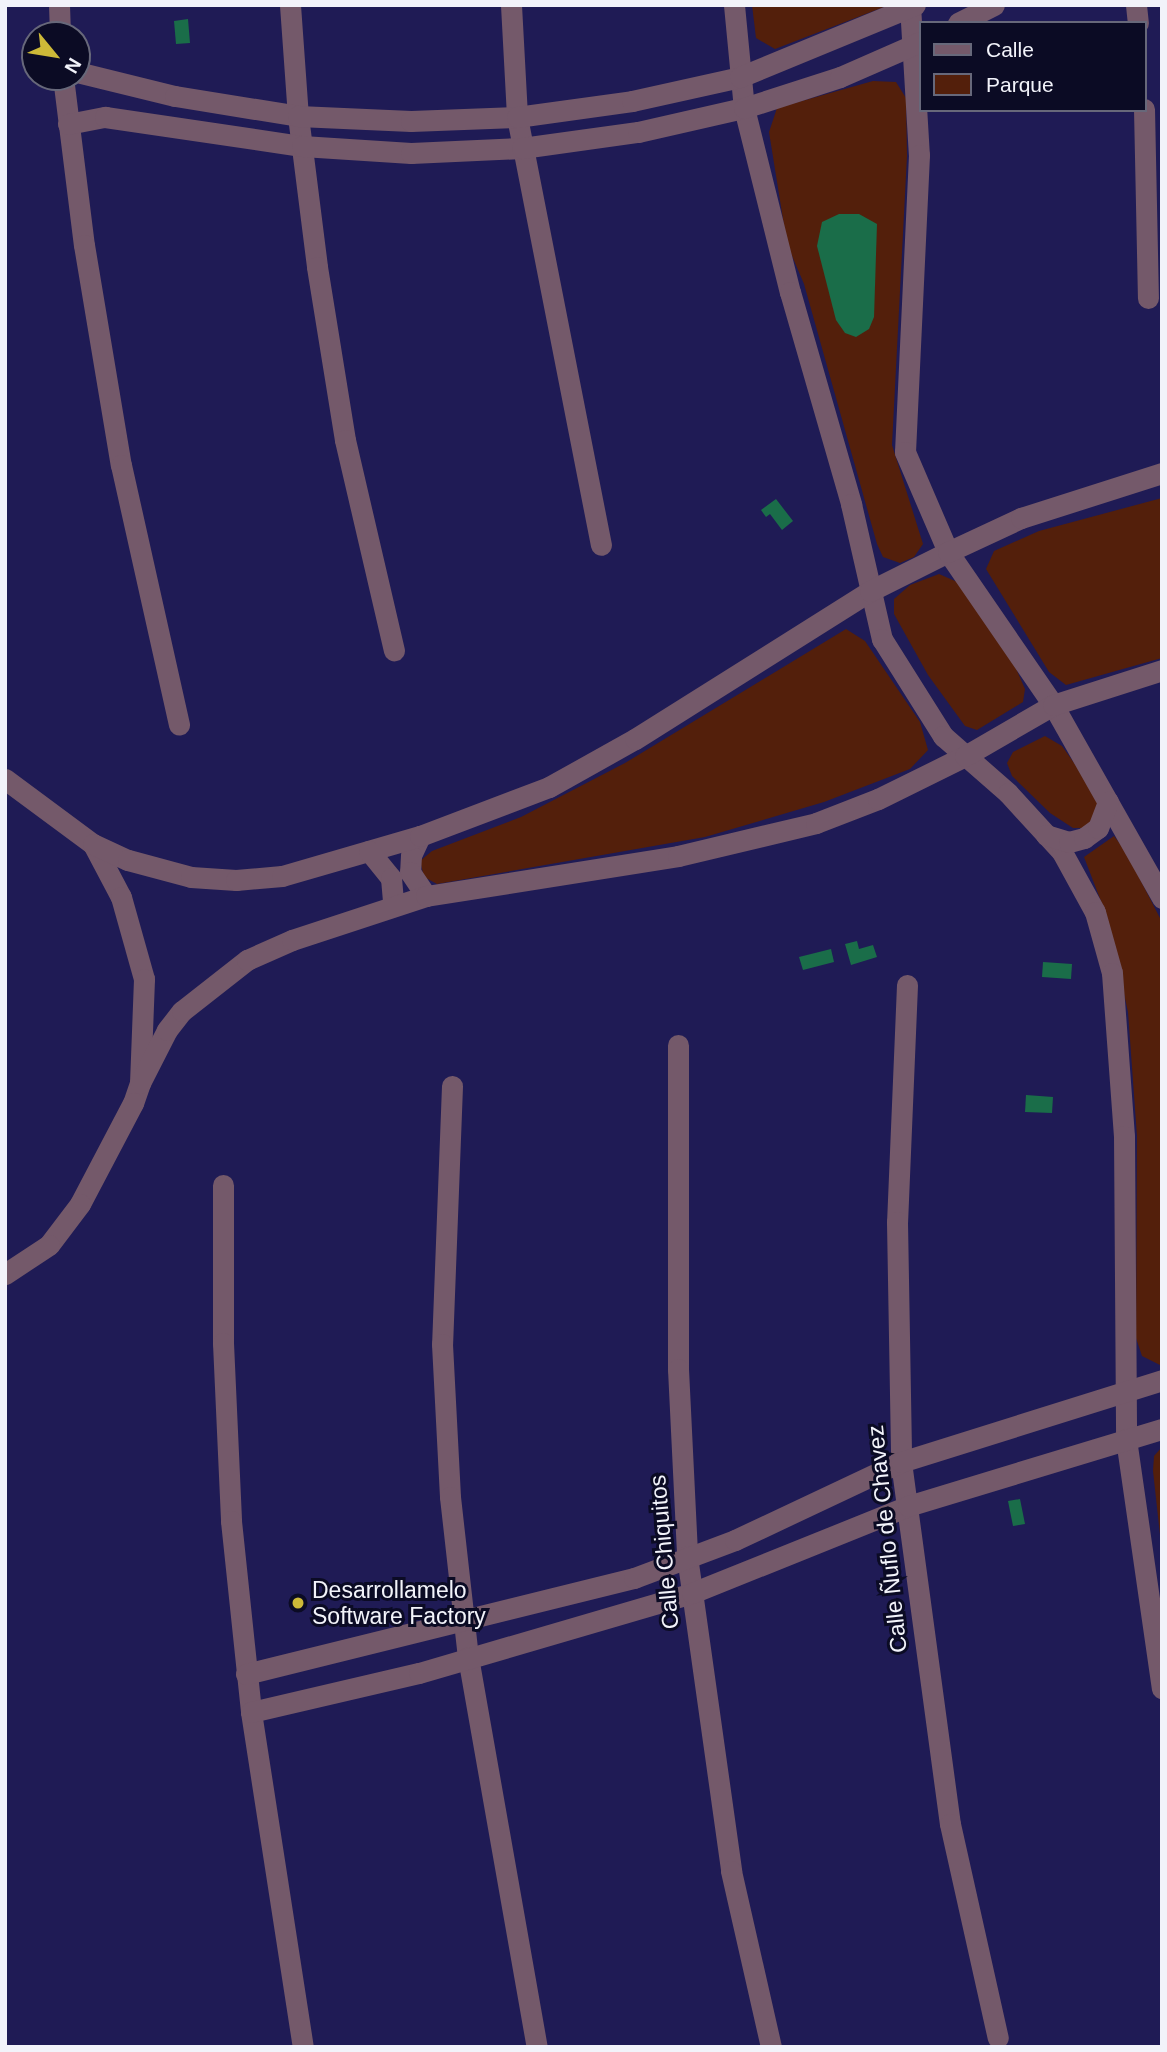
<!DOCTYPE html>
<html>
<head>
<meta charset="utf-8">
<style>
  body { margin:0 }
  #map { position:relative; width:1167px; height:2052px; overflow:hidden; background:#1f1b55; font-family:Arial,sans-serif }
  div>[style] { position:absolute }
  .green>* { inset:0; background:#531f0b }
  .water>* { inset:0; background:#1a6d49 }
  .minor>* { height:21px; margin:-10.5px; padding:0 10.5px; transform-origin:10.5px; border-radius:10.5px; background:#74596a }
  .dots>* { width:19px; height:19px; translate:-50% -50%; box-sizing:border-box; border:4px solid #0b0b24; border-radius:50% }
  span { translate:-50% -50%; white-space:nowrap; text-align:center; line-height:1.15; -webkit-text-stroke:6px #0b0b24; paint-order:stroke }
  .street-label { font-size:23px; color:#f2f3fa }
  .poi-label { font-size:23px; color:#f2f3fa }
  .left { translate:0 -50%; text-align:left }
  .frame { position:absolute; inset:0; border:7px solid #f2f3fa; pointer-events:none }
  .legend { position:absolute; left:919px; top:21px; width:228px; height:91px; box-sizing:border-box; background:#0b0b24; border:2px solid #67687a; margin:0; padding:9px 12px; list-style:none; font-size:21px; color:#f2f3fa }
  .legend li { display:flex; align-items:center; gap:14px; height:35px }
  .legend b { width:35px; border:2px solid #67687a }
  .north { position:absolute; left:21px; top:21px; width:70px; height:70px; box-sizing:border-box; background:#0b0b24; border:2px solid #67687a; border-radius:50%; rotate:120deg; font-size:19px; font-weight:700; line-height:28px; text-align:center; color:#f2f3fa }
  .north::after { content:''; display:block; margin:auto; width:24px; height:32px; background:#cdb938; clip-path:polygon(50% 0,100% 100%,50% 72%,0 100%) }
</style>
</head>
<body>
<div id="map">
  <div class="green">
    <div style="clip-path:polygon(752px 5px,889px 5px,775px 49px,756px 38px)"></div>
    <div style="clip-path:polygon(873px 81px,896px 82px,906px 98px,907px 156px,892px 445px,923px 544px,914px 557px,900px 563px,883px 557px,877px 544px,804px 284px,787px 244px,769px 132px,777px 108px)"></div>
    <div style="clip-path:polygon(1162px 498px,1162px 658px,1066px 685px,1049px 672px,986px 569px,994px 551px,1039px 531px)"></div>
    <div style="clip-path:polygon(939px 574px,962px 584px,1011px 657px,1025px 689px,1023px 702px,977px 730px,965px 726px,928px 675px,894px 614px,894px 599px,910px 585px)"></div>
    <div style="clip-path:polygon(846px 629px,865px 641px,920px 722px,928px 750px,910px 769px,824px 802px,705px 837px,437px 884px,424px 877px,420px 861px,432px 851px,521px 817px,625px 763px)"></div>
    <div style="clip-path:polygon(1045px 736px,1062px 746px,1097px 795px,1101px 806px,1086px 828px,1073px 828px,1050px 813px,1012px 776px,1007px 763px,1013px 752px)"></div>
    <div style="clip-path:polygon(1114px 836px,1125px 850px,1162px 922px,1162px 1366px,1142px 1356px,1136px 1338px,1137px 1136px,1128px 1012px,1107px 917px,1084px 857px)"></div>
    <div style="clip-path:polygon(1162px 1447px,1162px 1553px,1153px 1471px,1154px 1456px)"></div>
  </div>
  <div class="water">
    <div style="clip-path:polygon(188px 19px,190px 43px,176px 44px,174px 21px)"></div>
    <div style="clip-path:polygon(839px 214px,859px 214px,877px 224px,874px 317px,869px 329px,856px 337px,845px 333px,836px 320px,817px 246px,822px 222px)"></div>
    <div style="clip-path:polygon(776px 499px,793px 521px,782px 530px,770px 514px,766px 517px,761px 510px)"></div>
    <div style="clip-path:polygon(857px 941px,859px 949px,873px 945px,877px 957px,851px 965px,845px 944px)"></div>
    <div style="clip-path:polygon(831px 949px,834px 962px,803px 970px,799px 957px)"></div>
    <div style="clip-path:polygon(1043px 962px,1072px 964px,1071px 979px,1042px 977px)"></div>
    <div style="clip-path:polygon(1026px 1095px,1053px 1097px,1052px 1113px,1025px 1112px)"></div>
    <div style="clip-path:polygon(1020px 1499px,1025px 1524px,1013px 1526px,1008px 1501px)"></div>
  </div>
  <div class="minor">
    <div style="left:59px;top:5px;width:30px;rotate:88deg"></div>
    <div style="left:290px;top:5px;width:111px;rotate:85.9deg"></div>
    <div style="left:298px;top:116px;width:152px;rotate:82.8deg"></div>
    <div style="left:317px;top:267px;width:175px;rotate:80.8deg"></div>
    <div style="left:345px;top:440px;width:216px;rotate:76.9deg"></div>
    <div style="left:511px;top:5px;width:112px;rotate:86.9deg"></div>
    <div style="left:517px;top:117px;width:436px;rotate:78.9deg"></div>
    <div style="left:734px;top:5px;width:103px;rotate:84.5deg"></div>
    <div style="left:744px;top:108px;width:190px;rotate:76deg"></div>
    <div style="left:790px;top:292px;width:221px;rotate:73.9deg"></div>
    <div style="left:851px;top:504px;width:139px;rotate:77.1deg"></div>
    <div style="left:882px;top:639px;width:115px;rotate:57.8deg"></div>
    <div style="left:943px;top:736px;width:86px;rotate:41.2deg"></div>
    <div style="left:1008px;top:793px;width:80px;rotate:47.5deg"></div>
    <div style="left:1062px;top:852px;width:68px;rotate:61.2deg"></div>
    <div style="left:1095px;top:912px;width:63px;rotate:74.4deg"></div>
    <div style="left:1112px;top:973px;width:163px;rotate:85.8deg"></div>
    <div style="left:1124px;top:1136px;width:303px;rotate:89.6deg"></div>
    <div style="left:1126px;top:1439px;width:252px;rotate:81.8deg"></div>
    <div style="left:910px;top:5px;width:150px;rotate:86.6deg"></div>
    <div style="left:919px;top:155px;width:297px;rotate:92.7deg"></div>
    <div style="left:905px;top:452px;width:109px;rotate:66.7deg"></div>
    <div style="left:948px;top:552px;width:186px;rotate:55.5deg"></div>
    <div style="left:1053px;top:705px;width:222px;rotate:60.5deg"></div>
    <div style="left:1136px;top:5px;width:18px;rotate:84deg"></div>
    <div style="left:958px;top:23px;width:40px;rotate:-26.6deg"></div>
    <div style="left:77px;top:72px;width:101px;rotate:13.8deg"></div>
    <div style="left:175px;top:96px;width:125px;rotate:9.2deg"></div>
    <div style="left:298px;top:116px;width:113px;rotate:2.5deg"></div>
    <div style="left:411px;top:121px;width:106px;rotate:-2.2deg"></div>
    <div style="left:517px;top:117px;width:116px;rotate:-7.9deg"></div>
    <div style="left:632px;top:101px;width:111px;rotate:-12.5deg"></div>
    <div style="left:740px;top:77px;width:189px;rotate:-22.4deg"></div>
    <div style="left:63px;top:77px;width:169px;rotate:82.9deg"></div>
    <div style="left:84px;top:245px;width:223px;rotate:80.5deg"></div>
    <div style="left:121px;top:465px;width:266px;rotate:77.4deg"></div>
    <div style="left:1144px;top:109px;width:189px;rotate:88.8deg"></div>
    <div style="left:68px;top:124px;width:38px;rotate:-11deg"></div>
    <div style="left:105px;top:117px;width:199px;rotate:8.4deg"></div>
    <div style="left:302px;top:146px;width:109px;rotate:3.7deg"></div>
    <div style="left:411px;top:153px;width:111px;rotate:-2.6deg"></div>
    <div style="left:522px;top:148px;width:117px;rotate:-7.9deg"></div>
    <div style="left:638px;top:132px;width:109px;rotate:-12.8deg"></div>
    <div style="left:744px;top:108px;width:101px;rotate:-17.9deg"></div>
    <div style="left:840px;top:77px;width:87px;rotate:-23.6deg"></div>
    <div style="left:5px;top:779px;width:109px;rotate:36.5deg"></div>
    <div style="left:93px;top:844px;width:60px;rotate:62.2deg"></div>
    <div style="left:121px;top:897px;width:85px;rotate:74.3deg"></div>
    <div style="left:144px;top:979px;width:104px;rotate:92.2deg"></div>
    <div style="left:140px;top:1083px;width:21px;rotate:109deg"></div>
    <div style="left:133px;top:1103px;width:114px;rotate:117.7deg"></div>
    <div style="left:80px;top:1204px;width:51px;rotate:127.1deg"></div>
    <div style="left:49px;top:1245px;width:53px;rotate:146.6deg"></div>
    <div style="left:1046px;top:835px;width:24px;rotate:17deg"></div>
    <div style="left:1069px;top:842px;width:16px;rotate:-15deg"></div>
    <div style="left:1084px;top:838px;width:17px;rotate:-36deg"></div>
    <div style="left:1098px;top:828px;width:28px;rotate:-69deg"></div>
    <div style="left:420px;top:836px;width:21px;rotate:115deg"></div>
    <div style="left:411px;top:855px;width:17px;rotate:93deg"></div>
    <div style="left:410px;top:872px;width:29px;rotate:56deg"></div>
    <div style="left:93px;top:844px;width:38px;rotate:25deg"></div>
    <div style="left:128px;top:860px;width:65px;rotate:15.1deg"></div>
    <div style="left:191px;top:877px;width:45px;rotate:3.8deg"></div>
    <div style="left:236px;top:880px;width:46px;rotate:-5deg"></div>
    <div style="left:282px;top:876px;width:144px;rotate:-16.2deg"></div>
    <div style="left:420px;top:836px;width:138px;rotate:-20.8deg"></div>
    <div style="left:549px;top:787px;width:98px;rotate:-29.2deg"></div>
    <div style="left:635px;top:739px;width:278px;rotate:-32.2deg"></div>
    <div style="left:870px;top:591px;width:87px;rotate:-26.6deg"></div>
    <div style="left:948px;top:552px;width:81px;rotate:-25deg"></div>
    <div style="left:1021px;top:518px;width:148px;rotate:-17.7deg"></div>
    <div style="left:369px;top:851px;width:35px;rotate:51deg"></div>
    <div style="left:391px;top:878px;width:25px;rotate:85deg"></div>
    <div style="left:907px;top:985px;width:237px;rotate:92.4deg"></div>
    <div style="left:897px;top:1222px;width:240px;rotate:89deg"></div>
    <div style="left:901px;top:1462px;width:365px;rotate:82.3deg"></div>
    <div style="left:950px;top:1824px;width:219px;rotate:77.4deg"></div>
    <div style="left:678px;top:1045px;width:324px;rotate:90deg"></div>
    <div style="left:678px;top:1369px;width:187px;rotate:87.2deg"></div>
    <div style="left:687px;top:1556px;width:318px;rotate:82deg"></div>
    <div style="left:731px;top:1871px;width:180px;rotate:77.2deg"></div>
    <div style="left:140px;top:1083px;width:59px;rotate:-63deg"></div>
    <div style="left:167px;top:1030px;width:24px;rotate:-52deg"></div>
    <div style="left:182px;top:1011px;width:83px;rotate:-38.1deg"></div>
    <div style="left:247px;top:960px;width:49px;rotate:-24deg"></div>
    <div style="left:292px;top:940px;width:141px;rotate:-18.2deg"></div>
    <div style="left:426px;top:896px;width:255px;rotate:-9deg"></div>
    <div style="left:678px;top:856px;width:142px;rotate:-13.4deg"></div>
    <div style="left:816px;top:823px;width:66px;rotate:-21.2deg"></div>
    <div style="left:878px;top:799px;width:97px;rotate:-26.3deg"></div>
    <div style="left:965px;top:756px;width:102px;rotate:-30.1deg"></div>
    <div style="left:1053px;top:705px;width:114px;rotate:-17.8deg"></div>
    <div style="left:452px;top:1086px;width:258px;rotate:92.2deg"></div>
    <div style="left:442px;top:1344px;width:153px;rotate:87deg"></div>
    <div style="left:450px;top:1497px;width:161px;rotate:83.6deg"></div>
    <div style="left:468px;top:1657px;width:396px;rotate:80deg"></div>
    <div style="left:223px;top:1185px;width:158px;rotate:90deg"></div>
    <div style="left:223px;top:1343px;width:178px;rotate:87.4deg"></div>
    <div style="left:231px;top:1521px;width:192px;rotate:84deg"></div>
    <div style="left:251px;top:1712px;width:339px;rotate:81.2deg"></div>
    <div style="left:246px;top:1674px;width:400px;rotate:-13.9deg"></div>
    <div style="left:634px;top:1578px;width:108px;rotate:-20.6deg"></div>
    <div style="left:735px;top:1540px;width:183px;rotate:-25.2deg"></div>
    <div style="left:901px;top:1462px;width:274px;rotate:-17.4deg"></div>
    <div style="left:251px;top:1712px;width:172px;rotate:-13.1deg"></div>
    <div style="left:419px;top:1673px;width:284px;rotate:-16.3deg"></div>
    <div style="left:692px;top:1593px;width:233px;rotate:-21.9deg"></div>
    <div style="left:908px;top:1506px;width:265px;rotate:-16.9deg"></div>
  </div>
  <div class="dots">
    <div style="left:298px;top:1603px;background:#cdb938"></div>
  </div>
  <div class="street-label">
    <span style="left:887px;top:1539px;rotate:-96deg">Calle Ñuflo de Chavez</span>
    <span style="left:664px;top:1552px;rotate:-95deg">Calle Chiquitos</span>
  </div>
  <div class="poi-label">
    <span class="left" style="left:312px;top:1603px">Desarrollamelo<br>Software Factory</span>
  </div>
  <div class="frame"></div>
  <ul class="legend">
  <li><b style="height:9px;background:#74596a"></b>Calle</li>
  <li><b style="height:19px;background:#531f0b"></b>Parque</li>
  </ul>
  <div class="north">N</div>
</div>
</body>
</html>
